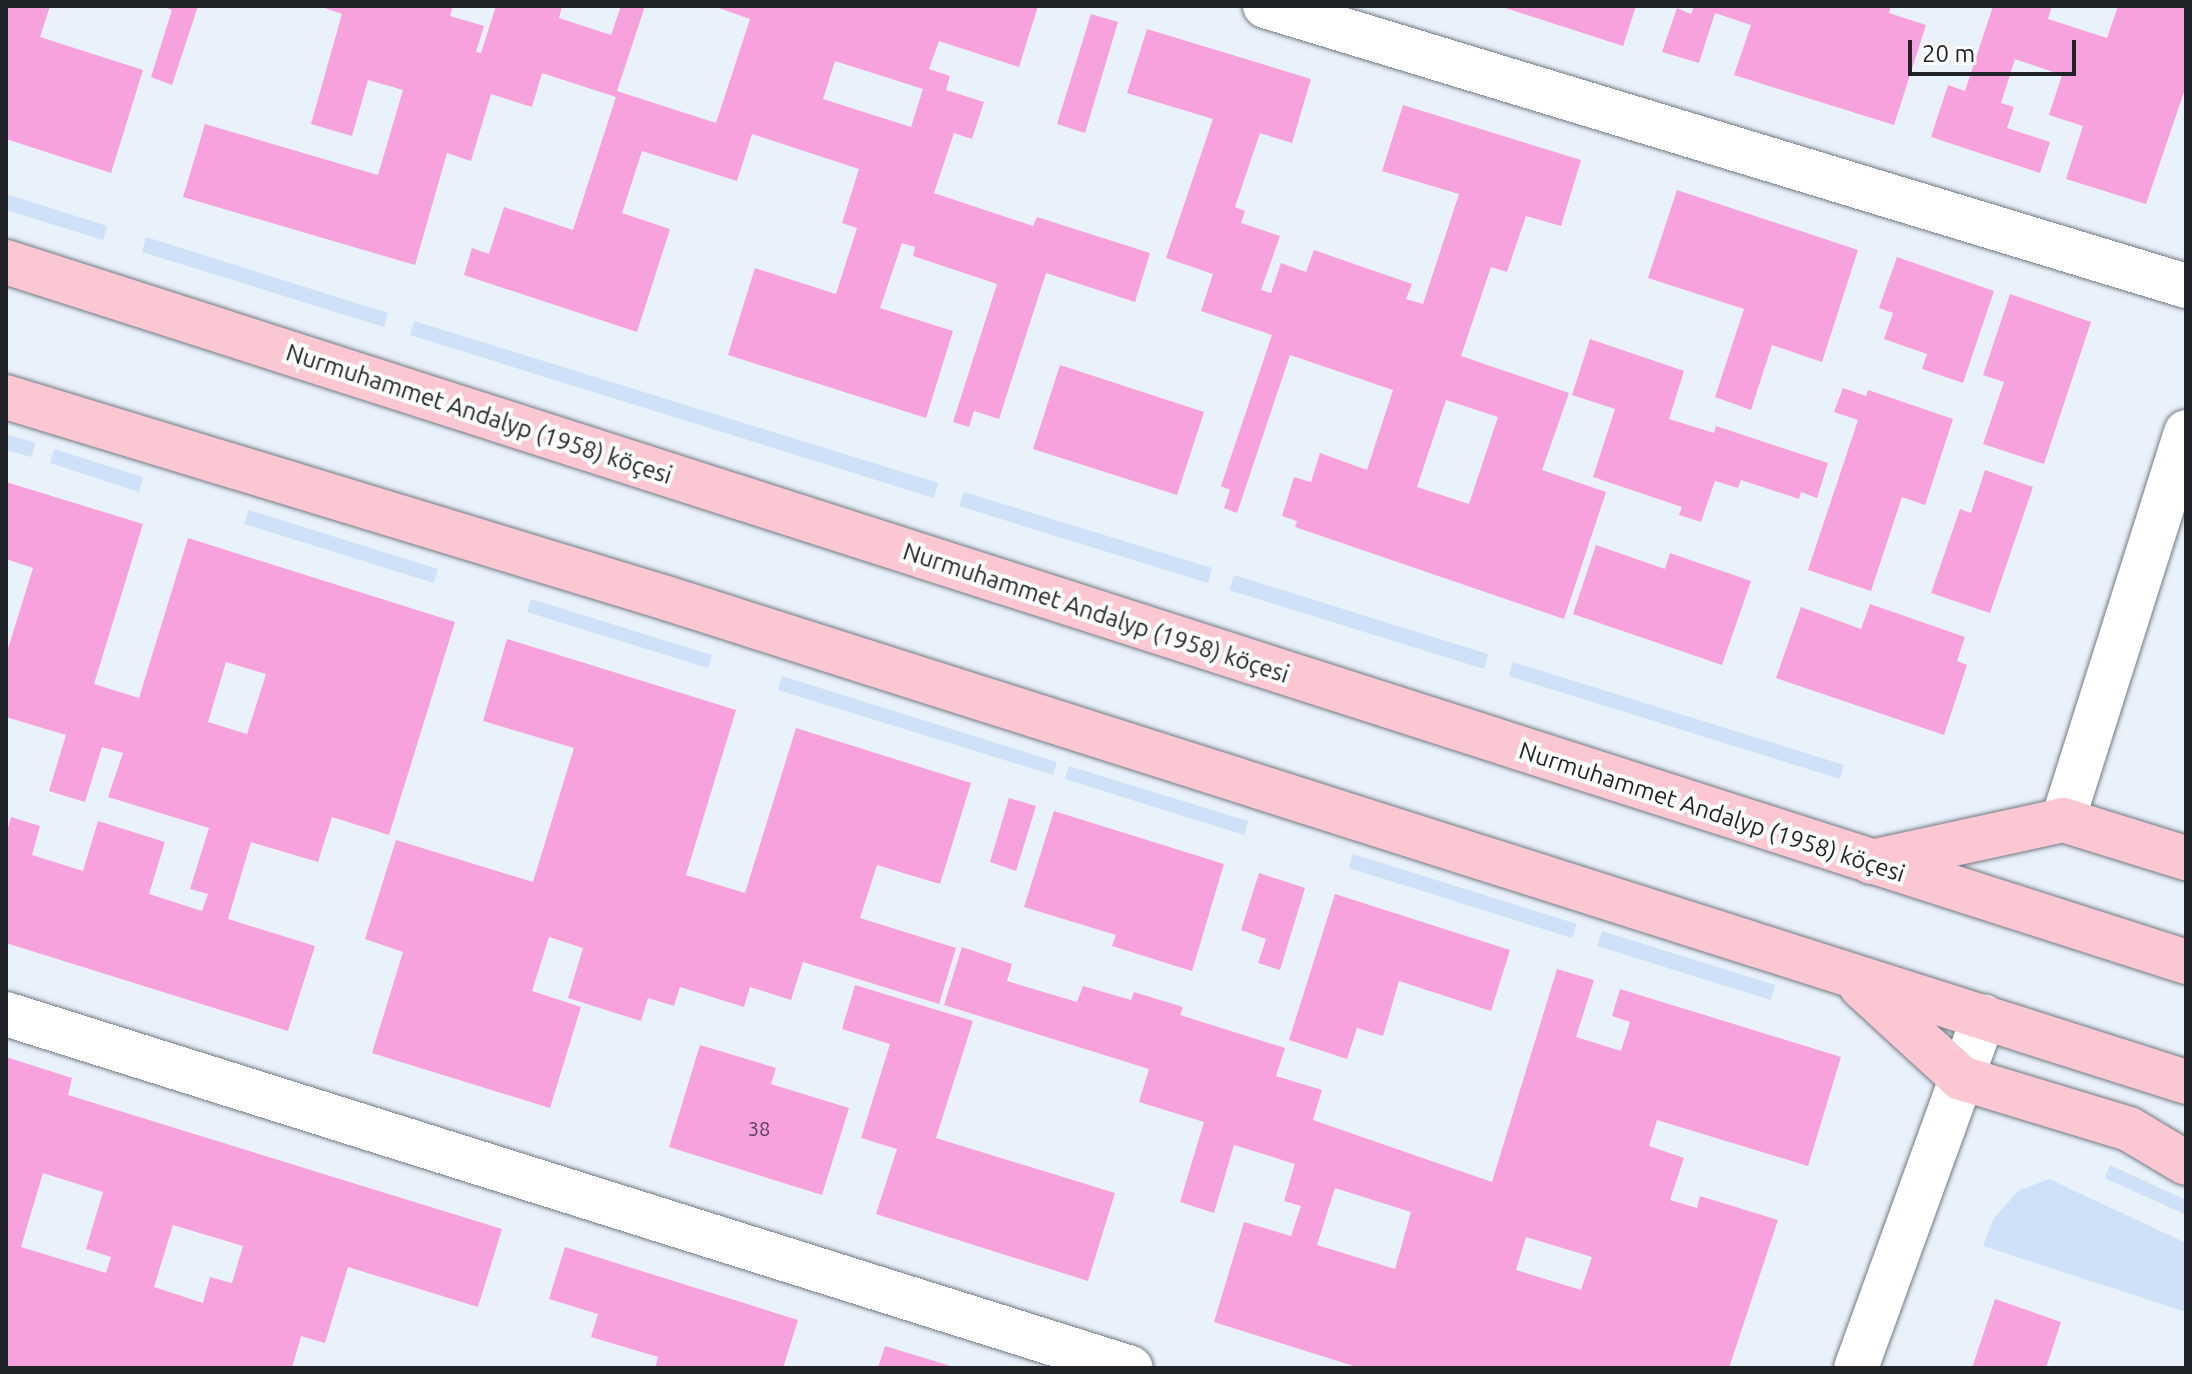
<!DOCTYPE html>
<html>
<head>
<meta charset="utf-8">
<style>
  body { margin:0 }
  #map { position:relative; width:2192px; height:1374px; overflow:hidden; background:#e9f1fb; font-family:Ubuntu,sans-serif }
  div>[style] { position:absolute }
  .green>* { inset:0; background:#cee1f9 }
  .building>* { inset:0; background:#f8a2dd }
  .roads { filter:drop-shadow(0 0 2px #727982) drop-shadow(0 0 2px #727982) }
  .minor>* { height:44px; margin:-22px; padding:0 22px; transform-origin:22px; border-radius:22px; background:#fff }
  .primary>* { height:44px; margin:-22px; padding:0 22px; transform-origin:22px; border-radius:22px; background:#fbc7d3 }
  span { translate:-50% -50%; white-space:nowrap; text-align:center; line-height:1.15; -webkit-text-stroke:8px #fdfdfd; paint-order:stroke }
  .number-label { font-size:20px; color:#554254 }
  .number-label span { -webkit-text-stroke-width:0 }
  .street-label { font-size:24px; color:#1f2226 }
  .frame { position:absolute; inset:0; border:8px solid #1f2226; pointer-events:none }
  .scale { position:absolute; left:1908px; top:40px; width:168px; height:36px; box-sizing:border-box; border:4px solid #1f2226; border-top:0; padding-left:10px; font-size:24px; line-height:28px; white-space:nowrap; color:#1f2226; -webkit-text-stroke:6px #fdfdfd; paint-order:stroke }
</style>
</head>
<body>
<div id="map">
  <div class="green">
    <div style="clip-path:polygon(6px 194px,107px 226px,103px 240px,6px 210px)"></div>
    <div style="clip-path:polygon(146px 237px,388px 313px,384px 327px,142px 252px)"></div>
    <div style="clip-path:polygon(414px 321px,938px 483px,934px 498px,410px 335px)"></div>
    <div style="clip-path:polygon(6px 434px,36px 443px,31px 457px,6px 450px)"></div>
    <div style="clip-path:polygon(54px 449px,143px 477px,139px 492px,50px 463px)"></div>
    <div style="clip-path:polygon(964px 492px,1212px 568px,1208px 583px,959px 506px)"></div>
    <div style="clip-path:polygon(249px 510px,438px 569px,434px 583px,244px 524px)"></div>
    <div style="clip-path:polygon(1234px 575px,1488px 654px,1484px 669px,1229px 590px)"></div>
    <div style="clip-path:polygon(531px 599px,712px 655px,708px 668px,527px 612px)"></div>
    <div style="clip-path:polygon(1513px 662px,1844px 765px,1840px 779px,1509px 676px)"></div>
    <div style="clip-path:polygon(782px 676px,1057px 762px,1053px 775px,778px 690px)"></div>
    <div style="clip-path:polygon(1069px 766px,1248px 821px,1244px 835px,1065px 779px)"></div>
    <div style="clip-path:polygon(1353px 854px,1577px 924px,1572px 938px,1349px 868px)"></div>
    <div style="clip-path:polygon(1602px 931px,1775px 985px,1771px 1000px,1597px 946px)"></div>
    <div style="clip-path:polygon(2110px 1165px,2186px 1200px,2186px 1215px,2105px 1178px)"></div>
    <div style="clip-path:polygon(2049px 1179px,2186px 1243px,2186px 1312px,1983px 1246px,1994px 1218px,2018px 1191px)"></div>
  </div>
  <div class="building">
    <div style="clip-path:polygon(6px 6px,50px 6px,40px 37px,143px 70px,111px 173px,6px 139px)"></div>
    <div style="clip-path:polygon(162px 6px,198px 6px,172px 85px,151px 77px,172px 10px)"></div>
    <div style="clip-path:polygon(evenodd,319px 6px,453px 6px,450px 16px,484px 26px,476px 52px,481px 53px,496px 6px,562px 6px,559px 18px,611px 35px,621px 6px,645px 6px,617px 91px,716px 123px,750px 19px,713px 6px,1038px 6px,1019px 67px,939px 41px,929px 69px,950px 76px,946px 90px,984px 102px,972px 139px,954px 133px,934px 193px,1033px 226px,1037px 217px,1150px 253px,1135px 302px,1046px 273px,999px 419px,974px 411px,969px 427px,953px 422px,997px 284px,913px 256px,915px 247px,902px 243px,880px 308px,953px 331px,926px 418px,728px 355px,755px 268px,836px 294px,857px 228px,842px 223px,859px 169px,752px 134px,737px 181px,642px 151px,622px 213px,670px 229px,637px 332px,464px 275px,472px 248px,489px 254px,504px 207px,573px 230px,616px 97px,542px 73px,532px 107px,491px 94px,471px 161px,447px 153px,415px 265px,183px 197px,205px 124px,378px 175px,403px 90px,368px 80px,352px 136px,311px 124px,342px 14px,319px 6px,835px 61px,923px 89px,911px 127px,823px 99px,835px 61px)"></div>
    <div style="clip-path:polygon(1499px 6px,1636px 6px,1623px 46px)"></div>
    <div style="clip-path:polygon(1694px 6px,1891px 6px,1889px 13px,1926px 25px,1894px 125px,1734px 75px,1751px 25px,1715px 13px,1699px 63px,1662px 52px,1677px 8px,1691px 14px)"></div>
    <div style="clip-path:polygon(1993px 6px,2052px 6px,2048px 19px,2107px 38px,2118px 6px,2186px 6px,2186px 86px,2146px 204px,2066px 179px,2083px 126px,2049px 115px,2062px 75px,2015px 59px,2001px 103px,2014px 107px,2007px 128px,2050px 142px,2040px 173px,1931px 137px,1948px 85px,1965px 91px)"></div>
    <div style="clip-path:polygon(1091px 14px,1118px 22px,1085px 133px,1057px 124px)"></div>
    <div style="clip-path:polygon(evenodd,1147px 29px,1311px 79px,1292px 143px,1260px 133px,1235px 207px,1245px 211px,1241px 223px,1280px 236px,1261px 290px,1271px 293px,1281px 263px,1306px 272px,1314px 250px,1412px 284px,1406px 299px,1423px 304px,1459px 194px,1382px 171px,1403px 105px,1581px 160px,1561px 226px,1526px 216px,1507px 272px,1491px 267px,1461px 356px,1569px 393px,1542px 470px,1606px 492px,1564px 619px,1295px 527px,1297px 521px,1282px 516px,1294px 477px,1311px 482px,1320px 453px,1367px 470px,1393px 390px,1290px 355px,1237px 513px,1224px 508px,1230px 490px,1221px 486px,1272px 335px,1201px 311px,1213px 274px,1166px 258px,1213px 119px,1127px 93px,1147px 29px,1446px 400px,1498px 417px,1469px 504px,1417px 487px,1446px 400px)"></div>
    <div style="clip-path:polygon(1677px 190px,1858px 250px,1822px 362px,1772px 345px,1751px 410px,1715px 397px,1744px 309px,1648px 278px)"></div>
    <div style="clip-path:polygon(1897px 257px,1994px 291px,1963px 383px,1922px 369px,1927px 354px,1884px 339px,1893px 313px,1879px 308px)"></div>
    <div style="clip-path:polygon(2010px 294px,2091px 322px,2044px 464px,1983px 444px,2004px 382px,1983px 375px)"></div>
    <div style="clip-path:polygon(1590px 339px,1684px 371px,1669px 419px,1714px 433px,1716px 426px,1828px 463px,1817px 498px,1801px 492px,1799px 499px,1741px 480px,1738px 488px,1715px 481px,1701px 522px,1679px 515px,1682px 507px,1593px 477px,1615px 409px,1572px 395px)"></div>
    <div style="clip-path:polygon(1060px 365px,1204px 412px,1177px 495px,1033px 449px)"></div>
    <div style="clip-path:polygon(1843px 388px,1866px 396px,1868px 390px,1953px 419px,1925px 505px,1902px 497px,1871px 591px,1808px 570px,1858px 420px,1834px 412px)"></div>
    <div style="clip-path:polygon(1985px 470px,2033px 487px,1990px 613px,1931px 593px,1960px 509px,1971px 513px)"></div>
    <div style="clip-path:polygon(evenodd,6px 482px,143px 524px,94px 684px,139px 698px,188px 538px,455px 622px,389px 835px,332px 817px,318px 862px,251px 842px,228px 919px,315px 946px,288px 1031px,6px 943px,6px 835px,11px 817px,40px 826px,32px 855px,83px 871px,98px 821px,165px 842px,149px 894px,202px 911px,208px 894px,190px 889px,209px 828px,108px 797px,123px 753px,102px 747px,85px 802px,49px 791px,66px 735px,6px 717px,6px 655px,33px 568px,6px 559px,6px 482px,226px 662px,266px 674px,247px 734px,208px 722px,226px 662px)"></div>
    <div style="clip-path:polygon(1596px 545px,1665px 569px,1670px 553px,1751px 581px,1722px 665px,1573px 614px)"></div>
    <div style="clip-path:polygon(1870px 604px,1965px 637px,1957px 661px,1967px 665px,1944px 735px,1776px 678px,1801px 607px,1861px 629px)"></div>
    <div style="clip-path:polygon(507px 639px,736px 710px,686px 875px,745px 893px,796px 728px,971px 783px,940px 884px,877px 865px,860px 918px,956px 948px,939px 1004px,803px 962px,791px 1000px,750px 987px,744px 1007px,680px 987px,674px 1006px,648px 998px,641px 1021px,568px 998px,583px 948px,549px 937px,532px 991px,581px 1007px,550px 1108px,372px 1053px,403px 952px,365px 939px,396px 840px,533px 882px,574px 748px,483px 721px)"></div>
    <div style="clip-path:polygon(1009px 798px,1036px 806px,1016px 871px,990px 862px)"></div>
    <div style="clip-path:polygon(1054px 811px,1224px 864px,1192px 971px,1112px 946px,1116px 935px,1024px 907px)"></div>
    <div style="clip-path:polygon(1259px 873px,1305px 888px,1280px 970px,1258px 963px,1266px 939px,1241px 930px)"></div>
    <div style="clip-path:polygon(1335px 894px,1510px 950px,1491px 1011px,1399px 981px,1383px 1036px,1357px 1028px,1347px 1059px,1289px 1040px)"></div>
    <div style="clip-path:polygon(evenodd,962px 947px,1012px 964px,1007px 981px,1077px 1002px,1083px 986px,1131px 1000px,1134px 992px,1183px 1007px,1180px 1015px,1285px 1048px,1276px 1076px,1322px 1090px,1313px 1120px,1492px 1182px,1557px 969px,1594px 980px,1576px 1037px,1621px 1051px,1630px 1022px,1612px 1016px,1620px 989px,1841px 1057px,1808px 1166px,1657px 1120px,1649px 1146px,1684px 1158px,1670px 1200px,1697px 1208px,1700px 1196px,1778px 1220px,1729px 1368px,1360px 1368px,1214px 1322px,1244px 1222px,1291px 1236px,1301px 1206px,1284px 1201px,1295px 1164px,1234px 1145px,1214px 1213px,1180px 1202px,1204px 1122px,1139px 1102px,1149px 1069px,944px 1005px,962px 947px,1335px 1188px,1411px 1212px,1395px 1269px,1317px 1245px,1335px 1188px,962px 947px,1526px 1237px,1592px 1257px,1581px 1290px,1516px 1270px,1526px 1237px)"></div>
    <div style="clip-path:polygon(855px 985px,973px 1021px,936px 1138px,1115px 1193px,1088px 1281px,876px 1214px,897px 1149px,861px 1138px,890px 1044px,842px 1029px)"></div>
    <div style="clip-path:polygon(700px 1045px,776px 1068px,771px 1084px,849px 1108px,822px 1195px,669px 1147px)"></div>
    <div style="clip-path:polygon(evenodd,6px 1057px,72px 1078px,68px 1095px,502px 1229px,478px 1307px,348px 1267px,325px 1343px,301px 1336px,292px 1368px,6px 1368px,6px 1057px,43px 1173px,103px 1192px,86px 1249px,111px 1257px,106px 1273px,21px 1247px,43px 1173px,6px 1057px,173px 1225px,243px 1246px,232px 1283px,210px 1277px,203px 1303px,154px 1287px,173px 1225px)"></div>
    <div style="clip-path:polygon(565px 1247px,798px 1320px,783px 1368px,655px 1368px,658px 1357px,591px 1337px,598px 1314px,549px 1299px)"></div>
    <div style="clip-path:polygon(1995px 1299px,2061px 1322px,2046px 1368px,1972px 1368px)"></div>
    <div style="clip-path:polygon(885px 1346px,954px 1367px,954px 1368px,878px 1368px)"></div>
  </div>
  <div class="roads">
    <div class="minor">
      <div style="left:1265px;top:6px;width:963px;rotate:16.91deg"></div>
      <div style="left:2063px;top:820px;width:407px;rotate:-72.4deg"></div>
      <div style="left:6px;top:1014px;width:1179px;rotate:17.47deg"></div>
      <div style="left:1856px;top:1368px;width:374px;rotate:-70deg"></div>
    </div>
    <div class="primary">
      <div style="left:6px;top:262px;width:2290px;rotate:17.8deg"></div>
      <div style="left:6px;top:397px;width:690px;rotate:16.94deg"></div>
      <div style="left:666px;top:598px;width:1595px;rotate:17.66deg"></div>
      <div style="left:1871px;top:862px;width:197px;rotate:-12.3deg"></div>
      <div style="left:2063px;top:820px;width:129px;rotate:17.2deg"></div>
      <div style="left:1861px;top:986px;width:136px;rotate:42.6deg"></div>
      <div style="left:1961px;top:1078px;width:176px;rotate:16.9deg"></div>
      <div style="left:2129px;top:1129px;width:66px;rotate:30.8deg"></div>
    </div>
  </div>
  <div class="number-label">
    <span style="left:759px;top:1128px">38</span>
  </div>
  <div class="street-label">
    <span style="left:479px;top:414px;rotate:18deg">Nurmuhammet Andalyp (1958) köçesi</span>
    <span style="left:1096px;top:613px;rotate:18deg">Nurmuhammet Andalyp (1958) köçesi</span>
    <span style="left:1712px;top:812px;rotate:18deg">Nurmuhammet Andalyp (1958) köçesi</span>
  </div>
  <div class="frame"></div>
  <div class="scale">20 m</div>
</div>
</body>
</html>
